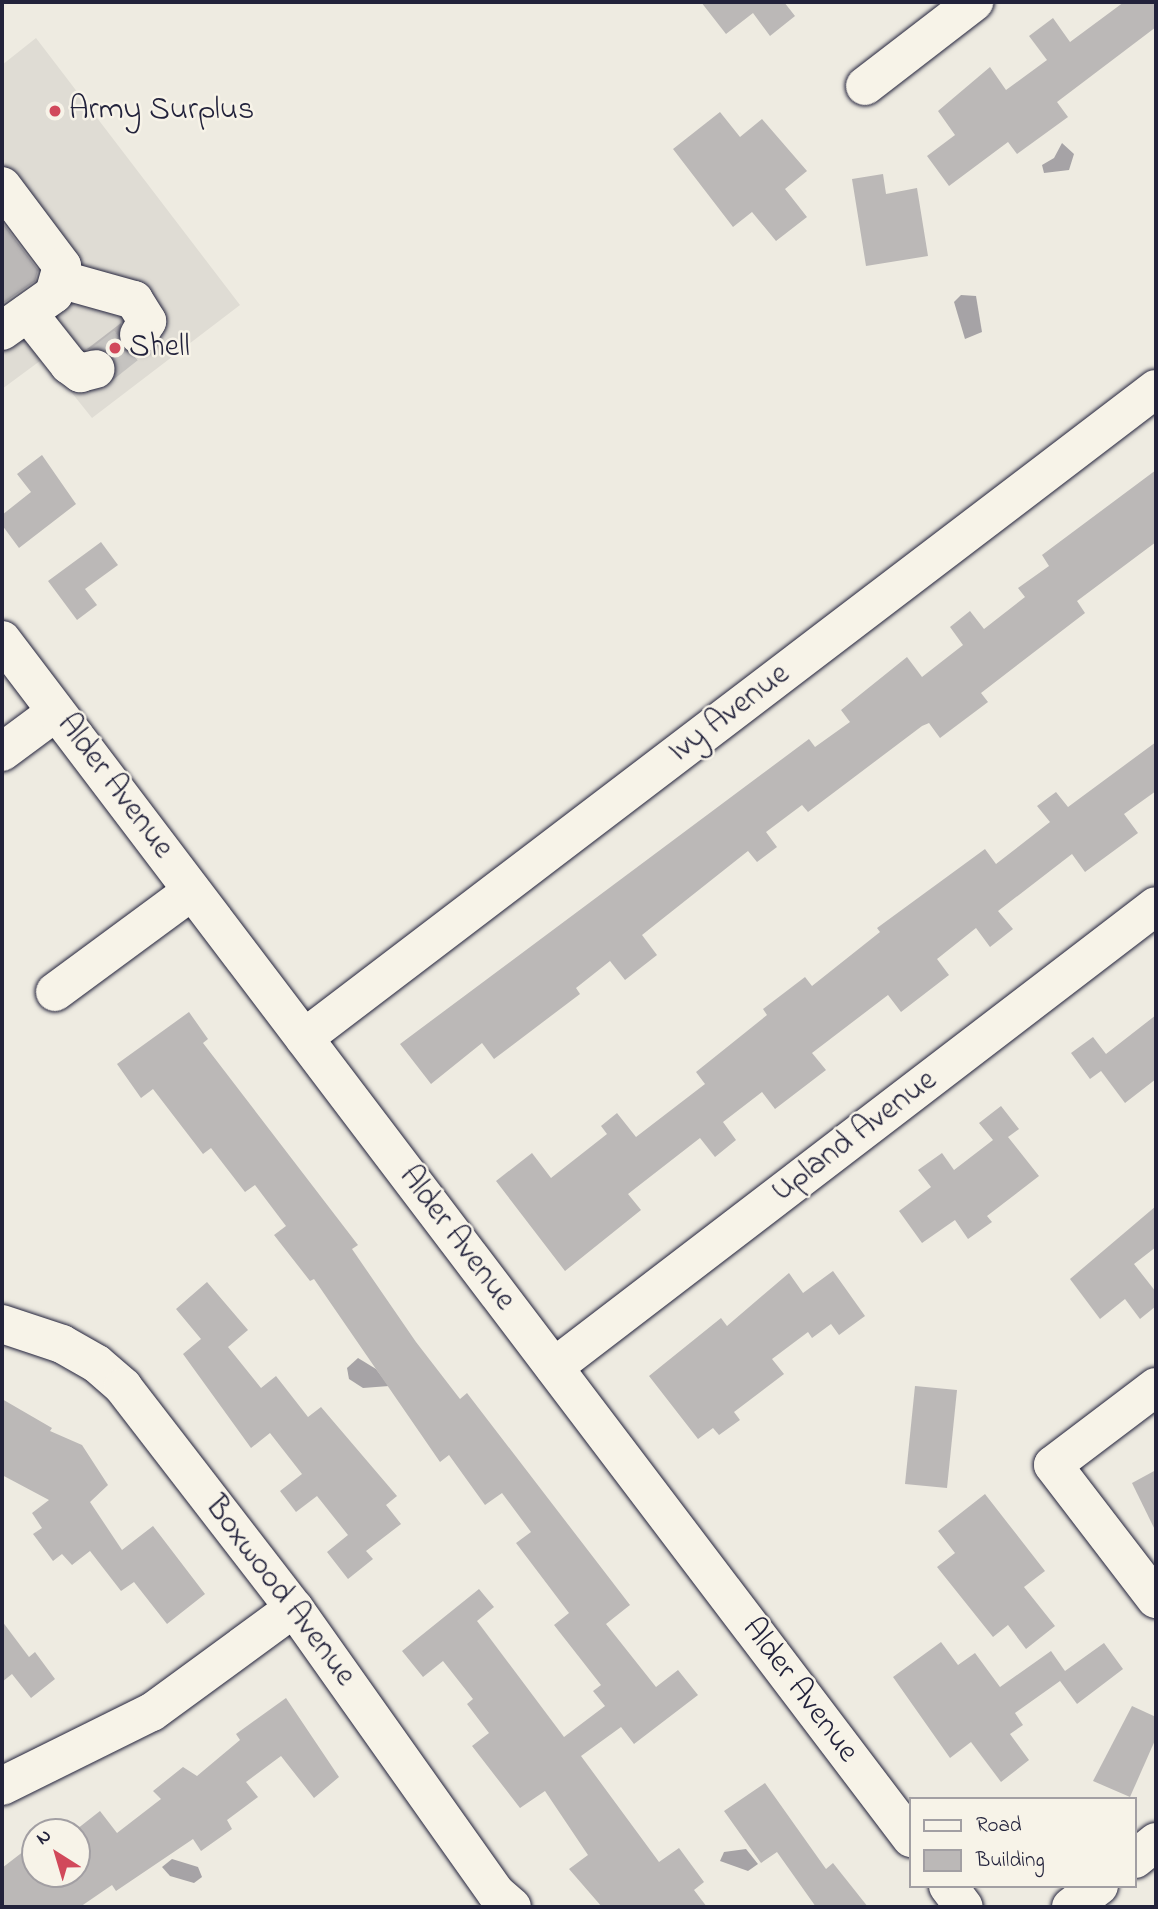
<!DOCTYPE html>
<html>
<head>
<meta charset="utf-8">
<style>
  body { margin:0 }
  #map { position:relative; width:1158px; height:1909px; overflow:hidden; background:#eeebe1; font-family:"Indie Flower",sans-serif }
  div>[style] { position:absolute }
  .built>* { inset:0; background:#dfdcd4 }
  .water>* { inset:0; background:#a6a3a6 }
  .building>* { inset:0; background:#bbb8b7 }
  .minor-tunnel>* { height:38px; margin-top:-19px; transform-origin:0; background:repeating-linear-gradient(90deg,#c5c3c0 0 38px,transparent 0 57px) }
  .roads { filter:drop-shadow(0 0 2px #22223b) drop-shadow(0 0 2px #22223b) }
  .minor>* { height:38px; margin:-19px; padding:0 19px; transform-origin:19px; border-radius:19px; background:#f7f3e8 }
  .major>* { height:38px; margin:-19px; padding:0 19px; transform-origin:19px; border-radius:19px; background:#f7f3e8 }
  .dots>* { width:19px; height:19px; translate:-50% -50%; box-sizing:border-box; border:4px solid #f7f3e8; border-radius:50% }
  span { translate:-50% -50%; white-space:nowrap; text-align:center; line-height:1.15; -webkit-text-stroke:5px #f7f3e8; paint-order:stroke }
  .poi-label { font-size:32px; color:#22223b }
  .left { translate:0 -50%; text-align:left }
  .street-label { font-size:32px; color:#22223b }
  .frame { position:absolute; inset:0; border:4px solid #22223b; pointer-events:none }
  .legend { position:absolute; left:909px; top:1797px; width:228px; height:91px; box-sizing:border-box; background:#f7f3e8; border:2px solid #a29fa3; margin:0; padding:9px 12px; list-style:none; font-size:21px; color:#22223b }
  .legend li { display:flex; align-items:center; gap:14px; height:35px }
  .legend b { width:35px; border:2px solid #a29fa3 }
  .north { position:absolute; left:21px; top:1818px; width:70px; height:70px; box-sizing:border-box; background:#f7f3e8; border:2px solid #a29fa3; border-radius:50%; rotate:323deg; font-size:19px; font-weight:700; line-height:28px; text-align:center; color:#22223b }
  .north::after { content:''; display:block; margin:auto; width:24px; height:32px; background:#d1495b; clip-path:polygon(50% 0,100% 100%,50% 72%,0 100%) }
</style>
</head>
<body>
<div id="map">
  <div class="built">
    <div style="clip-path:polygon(36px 38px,240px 305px,92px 418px,44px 358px,2px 389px,2px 65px)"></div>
  </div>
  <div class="water">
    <div style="clip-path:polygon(1062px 143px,1074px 154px,1069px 170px,1044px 173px,1042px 165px,1054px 158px)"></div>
    <div style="clip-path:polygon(961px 295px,976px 296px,982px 332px,965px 339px,954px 302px)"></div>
    <div style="clip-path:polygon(358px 1358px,376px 1369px,389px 1386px,363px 1388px,349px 1379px,347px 1368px)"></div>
    <div style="clip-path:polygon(746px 1849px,758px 1864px,748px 1871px,720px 1861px,724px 1852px)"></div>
    <div style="clip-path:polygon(172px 1859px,198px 1867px,202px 1877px,194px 1883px,170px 1876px,162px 1867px)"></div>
  </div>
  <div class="building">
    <div style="clip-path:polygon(701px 2px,784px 2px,795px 16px,770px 36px,753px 13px,726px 34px)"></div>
    <div style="clip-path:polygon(1124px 2px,1156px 2px,1156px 27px,1057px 102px,1068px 117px,1017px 154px,1008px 142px,949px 186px,927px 156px,955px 135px,938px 111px,990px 67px,1006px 90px,1047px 60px,1029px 36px,1053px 18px,1070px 42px)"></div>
    <div style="clip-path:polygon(720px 112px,740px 137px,762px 119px,807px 171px,785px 189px,807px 217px,776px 241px,752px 212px,733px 227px,673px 149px)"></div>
    <div style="clip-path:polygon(883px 174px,886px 194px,917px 188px,928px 256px,866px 266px,852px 179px)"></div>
    <div style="clip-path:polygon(2px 222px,38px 270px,35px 281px,2px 304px)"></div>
    <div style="clip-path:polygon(121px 323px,120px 345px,132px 355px,117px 367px,112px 354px,103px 348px,87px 349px)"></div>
    <div style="clip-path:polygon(42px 455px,76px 504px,19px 548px,2px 525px,2px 515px,31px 492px,17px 474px)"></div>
    <div style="clip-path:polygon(1156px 470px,1156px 542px,1077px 601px,1085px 613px,981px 693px,988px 702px,940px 738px,929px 723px,922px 726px,808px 812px,802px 805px,766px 832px,777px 847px,757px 862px,748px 851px,642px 935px,657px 955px,625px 980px,610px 961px,576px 988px,580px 994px,494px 1059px,482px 1043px,431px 1084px,400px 1044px,809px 739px,815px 747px,850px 722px,841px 710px,907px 657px,922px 677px,963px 645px,950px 627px,970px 611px,984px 629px,1025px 597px,1018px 588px,1049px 566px,1042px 555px)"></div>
    <div style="clip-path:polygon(101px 542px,118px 565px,85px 589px,97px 605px,77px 620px,48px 581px)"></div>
    <div style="clip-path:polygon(1156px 742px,1156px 791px,1124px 814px,1138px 833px,1085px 872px,1072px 854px,998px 911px,1013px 929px,990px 947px,976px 928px,937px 959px,949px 975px,901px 1012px,888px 995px,812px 1053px,826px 1070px,775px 1109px,762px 1092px,723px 1122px,736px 1140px,715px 1157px,700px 1138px,628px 1194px,641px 1210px,565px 1271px,496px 1181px,532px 1153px,551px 1178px,607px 1134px,601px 1126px,617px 1113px,636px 1137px,705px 1084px,696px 1072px,767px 1015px,763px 1009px,805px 977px,812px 986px,880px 932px,877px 928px,985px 849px,996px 864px,1050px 822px,1037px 806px,1056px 792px,1068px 807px)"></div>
    <div style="clip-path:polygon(189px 1012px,208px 1039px,203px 1043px,358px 1245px,352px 1249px,416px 1342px,460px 1399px,467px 1393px,630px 1605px,606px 1624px,656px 1687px,678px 1670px,698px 1695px,634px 1744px,621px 1727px,581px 1756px,659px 1862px,679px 1848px,704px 1882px,694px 1890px,707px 1907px,602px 1907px,569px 1869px,588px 1855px,545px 1791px,520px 1808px,472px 1746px,489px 1733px,467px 1704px,473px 1699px,443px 1661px,423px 1677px,402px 1651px,479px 1589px,494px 1607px,477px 1621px,564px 1737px,605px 1706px,593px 1691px,601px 1685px,554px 1625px,569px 1613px,516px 1543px,531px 1532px,502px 1493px,485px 1505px,449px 1455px,440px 1462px,314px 1279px,310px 1281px,274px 1235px,286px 1226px,255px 1185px,245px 1192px,211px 1148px,203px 1154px,153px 1089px,141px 1098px,117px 1064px)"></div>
    <div style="clip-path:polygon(1156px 1015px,1156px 1079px,1125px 1103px,1101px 1071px,1090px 1079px,1071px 1053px,1093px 1037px,1106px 1054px)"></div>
    <div style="clip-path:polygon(1001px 1106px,1019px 1129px,1008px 1137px,1039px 1176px,987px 1216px,992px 1222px,968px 1239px,955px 1220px,922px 1243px,899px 1211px,931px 1187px,918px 1170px,942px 1153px,954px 1170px,993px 1140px,979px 1123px)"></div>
    <div style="clip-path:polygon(1156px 1206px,1156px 1247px,1134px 1264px,1156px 1292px,1156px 1306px,1140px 1319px,1125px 1299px,1100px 1319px,1070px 1279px)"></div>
    <div style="clip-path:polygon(833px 1271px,865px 1316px,839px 1335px,831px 1324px,812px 1338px,808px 1332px,772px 1359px,784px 1374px,734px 1412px,740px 1420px,719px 1435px,713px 1428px,698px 1439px,649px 1376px,721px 1318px,727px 1326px,789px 1273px,803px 1293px)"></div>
    <div style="clip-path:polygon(207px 1282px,248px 1330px,228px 1347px,261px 1388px,276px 1376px,308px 1417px,321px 1407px,397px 1496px,386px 1505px,401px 1524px,366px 1551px,373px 1559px,348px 1579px,327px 1552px,348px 1535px,317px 1496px,296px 1512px,280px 1491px,302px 1474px,270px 1433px,251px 1448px,183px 1354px,201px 1339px,176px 1309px)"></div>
    <div style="clip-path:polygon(915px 1386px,957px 1390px,947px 1488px,905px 1484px)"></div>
    <div style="clip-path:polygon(2px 1399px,52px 1428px,50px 1431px,82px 1445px,108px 1485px,90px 1502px,122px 1550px,153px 1526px,205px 1594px,167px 1624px,134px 1582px,121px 1591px,90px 1551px,72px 1565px,62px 1554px,53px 1561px,33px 1534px,42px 1528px,32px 1513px,49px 1500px,2px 1475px)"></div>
    <div style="clip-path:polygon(1156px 1470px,1156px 1532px,1132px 1483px)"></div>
    <div style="clip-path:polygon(985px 1494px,1045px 1571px,1024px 1587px,1055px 1626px,1026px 1649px,1008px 1625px,993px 1637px,937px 1567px,955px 1553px,938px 1531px)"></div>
    <div style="clip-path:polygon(2px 1621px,29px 1657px,35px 1652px,55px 1679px,31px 1698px,12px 1674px,2px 1682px)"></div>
    <div style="clip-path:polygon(941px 1642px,958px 1665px,975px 1653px,1000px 1687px,1051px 1651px,1065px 1671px,1104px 1643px,1123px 1669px,1077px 1704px,1060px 1681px,1015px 1713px,1023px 1725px,1010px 1734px,1029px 1760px,1001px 1782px,971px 1742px,950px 1758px,893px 1677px)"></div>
    <div style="clip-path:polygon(286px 1698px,339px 1777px,314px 1798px,281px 1756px,246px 1782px,258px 1797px,227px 1820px,232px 1829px,201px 1851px,193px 1839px,116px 1891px,112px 1885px,80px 1907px,2px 1907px,2px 1868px,24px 1851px,35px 1874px,77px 1874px,77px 1829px,100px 1811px,117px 1833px,161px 1799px,153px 1791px,183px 1767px,197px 1776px,240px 1740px,236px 1734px)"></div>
    <div style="clip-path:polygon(1132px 1706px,1156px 1717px,1156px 1738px,1130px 1797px,1093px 1781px)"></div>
    <div style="clip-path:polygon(765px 1783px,826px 1869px,833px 1863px,868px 1907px,816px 1907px,777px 1852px,761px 1863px,724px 1811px)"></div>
  </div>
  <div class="minor-tunnel">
    <div style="left:96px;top:369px;width:55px;rotate:-38.3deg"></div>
  </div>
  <div class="roads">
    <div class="minor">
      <div style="left:865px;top:86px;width:138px;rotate:-37.6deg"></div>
      <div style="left:2px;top:186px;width:100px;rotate:53.1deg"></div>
      <div style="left:62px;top:266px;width:29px;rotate:106deg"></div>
      <div style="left:54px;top:294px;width:64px;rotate:144.6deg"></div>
      <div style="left:59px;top:279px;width:78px;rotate:15.6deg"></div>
      <div style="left:134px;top:300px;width:25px;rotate:58deg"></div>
      <div style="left:147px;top:321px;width:16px;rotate:120deg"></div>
      <div style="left:28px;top:313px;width:66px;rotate:51.7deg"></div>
      <div style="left:69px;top:365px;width:14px;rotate:36deg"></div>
      <div style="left:80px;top:373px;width:16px;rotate:-14deg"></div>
      <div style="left:2px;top:752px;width:67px;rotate:-36.5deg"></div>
      <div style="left:55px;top:992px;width:170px;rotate:-36.4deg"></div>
      <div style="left:304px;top:1038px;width:1071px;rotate:-37.3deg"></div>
      <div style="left:2px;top:1324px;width:63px;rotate:18.4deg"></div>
      <div style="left:62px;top:1344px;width:40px;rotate:29.7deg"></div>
      <div style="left:97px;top:1364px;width:35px;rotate:41deg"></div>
      <div style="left:123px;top:1387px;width:279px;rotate:52.3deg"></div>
      <div style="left:294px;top:1608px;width:349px;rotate:54.7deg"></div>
      <div style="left:496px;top:1893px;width:21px;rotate:41deg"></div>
      <div style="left:554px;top:1367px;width:758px;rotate:-37.44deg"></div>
      <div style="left:1156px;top:1387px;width:129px;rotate:142.9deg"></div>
      <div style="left:1053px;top:1465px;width:169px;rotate:52.5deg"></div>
      <div style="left:2px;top:1786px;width:167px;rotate:-26.3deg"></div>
      <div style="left:152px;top:1712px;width:176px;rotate:-36.2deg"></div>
      <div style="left:1135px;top:1859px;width:27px;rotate:-39deg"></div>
      <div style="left:1071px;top:1907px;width:35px;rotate:-37deg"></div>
    </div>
    <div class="major">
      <div style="left:2px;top:640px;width:1504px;rotate:52.81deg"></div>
      <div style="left:948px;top:1886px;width:26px;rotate:53deg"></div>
    </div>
  </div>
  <div class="dots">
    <div style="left:55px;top:111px;background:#d1495b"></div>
    <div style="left:115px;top:348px;background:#d1495b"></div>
  </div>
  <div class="poi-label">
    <span class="left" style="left:69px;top:111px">Army Surplus</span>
    <span class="left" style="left:129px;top:348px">Shell</span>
  </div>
  <div class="street-label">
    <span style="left:730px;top:714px;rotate:-37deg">Ivy Avenue</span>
    <span style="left:114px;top:787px;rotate:53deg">Alder Avenue</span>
    <span style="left:855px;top:1137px;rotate:-37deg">Upland Avenue</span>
    <span style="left:456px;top:1239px;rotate:53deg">Alder Avenue</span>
    <span style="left:279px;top:1592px;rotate:53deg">Boxwood Avenue</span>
    <span style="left:799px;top:1691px;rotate:53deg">Alder Avenue</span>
  </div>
  <div class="frame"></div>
  <ul class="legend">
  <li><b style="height:9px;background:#f7f3e8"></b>Road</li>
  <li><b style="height:19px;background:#bbb8b7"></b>Building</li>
  </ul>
  <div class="north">N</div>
</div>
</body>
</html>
